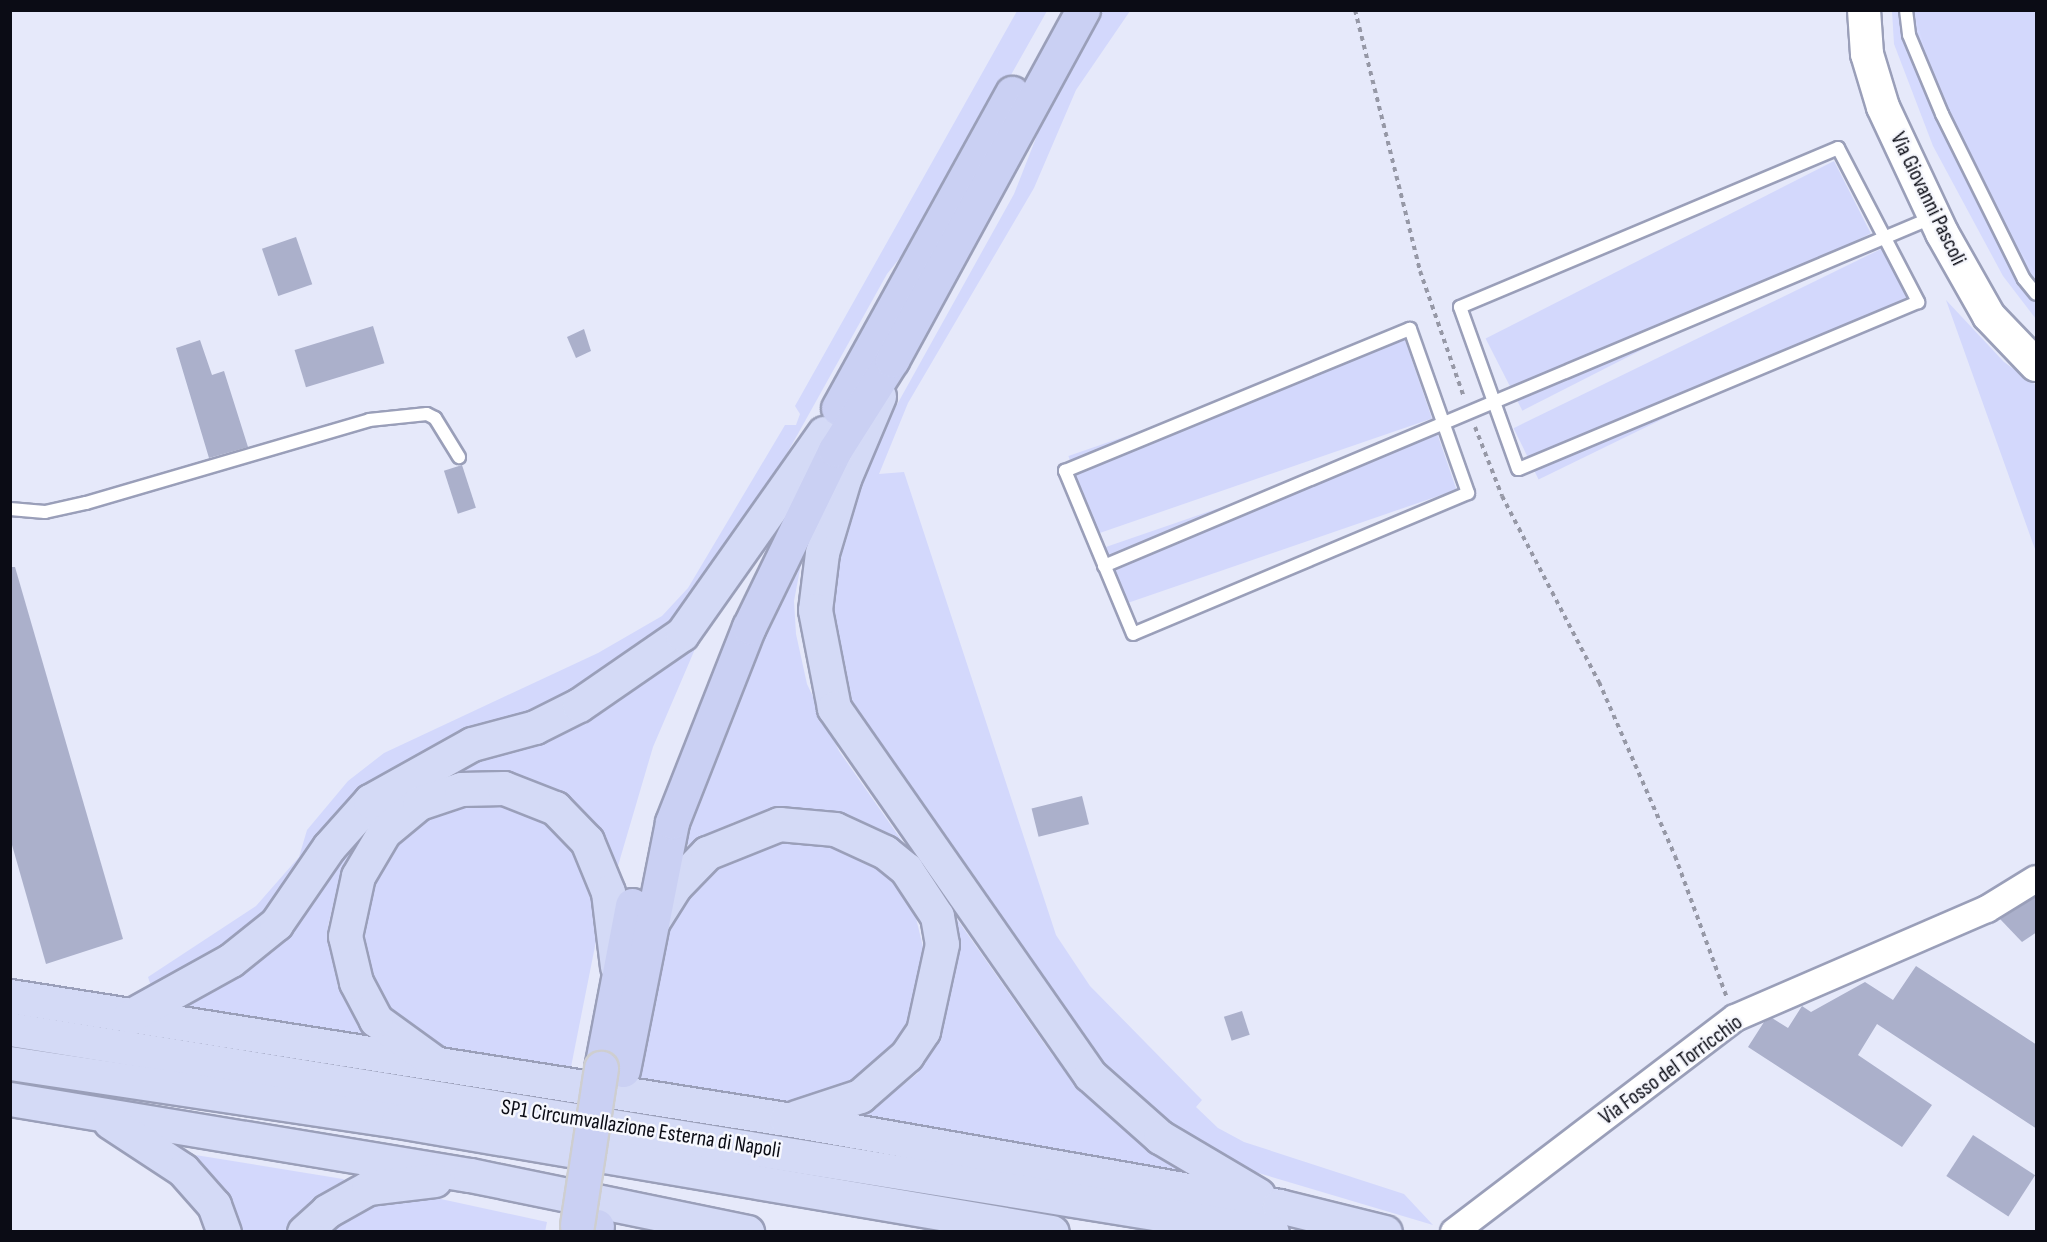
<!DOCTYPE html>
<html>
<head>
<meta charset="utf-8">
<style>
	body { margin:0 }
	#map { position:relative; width:2047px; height:1242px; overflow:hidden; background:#e6e9fa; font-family:"Sofia Sans Condensed",sans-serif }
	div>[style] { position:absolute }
	.built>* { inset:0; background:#d5dafe }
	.green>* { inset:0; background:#d3d8fc; transform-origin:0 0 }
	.building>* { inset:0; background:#abb0cb; transform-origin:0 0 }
	.path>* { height:4px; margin-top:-2px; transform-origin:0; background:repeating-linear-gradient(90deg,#9698a6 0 4.5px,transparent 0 9px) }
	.roads { filter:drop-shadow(2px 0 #9a9fb9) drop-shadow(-2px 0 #9a9fb9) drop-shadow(0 2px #9a9fb9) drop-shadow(0 -2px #9a9fb9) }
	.service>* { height:12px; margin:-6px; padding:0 6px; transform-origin:6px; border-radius:6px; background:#fff }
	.minor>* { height:26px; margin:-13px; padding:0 13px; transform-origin:13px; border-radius:13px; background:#fff }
	.tertiary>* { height:32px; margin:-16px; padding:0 16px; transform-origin:16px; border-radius:16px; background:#fff }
	.trunk>* { height:33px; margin:-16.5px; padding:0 16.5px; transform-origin:16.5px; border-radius:16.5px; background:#d4daf6 }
	.motorway>* { height:33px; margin:-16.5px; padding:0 16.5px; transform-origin:16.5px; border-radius:16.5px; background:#cad0f3 }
	.bridges { filter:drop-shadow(2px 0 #ceced0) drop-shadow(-2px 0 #ceced0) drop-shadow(0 2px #ceced0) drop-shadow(0 -2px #ceced0) }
	.motorway-bridge>* { height:33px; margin:-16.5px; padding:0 16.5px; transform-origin:16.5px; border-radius:16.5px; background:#cad0f3 }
	span { translate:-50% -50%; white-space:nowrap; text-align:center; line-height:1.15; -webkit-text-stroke:5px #f6f7fd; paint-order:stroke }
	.street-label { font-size:22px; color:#0b0c15 }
	.frame { position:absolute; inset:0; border:12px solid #0b0c15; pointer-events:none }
</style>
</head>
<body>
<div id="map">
	<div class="built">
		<div style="clip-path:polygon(1892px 11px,2036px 11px,2036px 319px,2003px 276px,1933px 146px,1894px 44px)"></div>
	</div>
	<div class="green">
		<div style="clip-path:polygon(1017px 11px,1047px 11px,927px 224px,887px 274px,722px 570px,681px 621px,620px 669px,435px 757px,249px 933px,152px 989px,148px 977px,256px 906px,299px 857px,307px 830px,348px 781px,384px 753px,598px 653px,662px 616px,688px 588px,785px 425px,796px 425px,800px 414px,795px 406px)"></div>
		<div style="clip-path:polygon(1100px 11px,1130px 11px,1076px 90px,1034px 188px,908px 403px,879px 474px,904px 472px,1056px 935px,1090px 986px,1202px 1100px,1196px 1107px,1218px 1128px,1244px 1142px,1404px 1194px,1433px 1225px,1245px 1169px,1133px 1107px,841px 702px,822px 609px,854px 482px,1014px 194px,1052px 97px)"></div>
		<div style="clip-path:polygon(1914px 11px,2036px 11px,2036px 273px,2002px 224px,1935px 84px)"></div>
		<div style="left:1834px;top:161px;width:81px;height:391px;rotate:63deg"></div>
		<div style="left:1883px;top:248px;width:57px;height:411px;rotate:64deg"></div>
		<div style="clip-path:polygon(1946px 300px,2004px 362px,2036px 385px,2036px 552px)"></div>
		<div style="left:1405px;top:340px;width:83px;height:356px;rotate:71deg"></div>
		<div style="left:1437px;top:433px;width:60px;height:351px;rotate:71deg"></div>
		<div style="clip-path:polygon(805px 543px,794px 601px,796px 634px,807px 684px,839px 751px,1053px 1056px,1128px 1132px,1190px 1173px,1185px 1180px,860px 1119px,918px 1073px,943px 1026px,952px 955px,921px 878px,774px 813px,734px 822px,678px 850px,741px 678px)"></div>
		<div style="clip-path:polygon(698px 642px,653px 747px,615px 876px,512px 786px,374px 823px,342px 867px,328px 926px,338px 987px,375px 1042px,177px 1013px,255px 958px,366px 822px,437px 778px,597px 709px,657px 674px)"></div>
		<div style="clip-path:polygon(455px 803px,513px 808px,548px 825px,575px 853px,593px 888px,599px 926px,571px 1067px,450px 1053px,381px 1009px,352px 939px,388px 837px)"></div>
		<div style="clip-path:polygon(777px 833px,852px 848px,896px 885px,916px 918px,925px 955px,923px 994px,885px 1068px,807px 1107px,630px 1079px,677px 887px)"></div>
		<div style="clip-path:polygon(183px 1153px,343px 1179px,351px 1185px,292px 1231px,234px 1231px)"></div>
		<div style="clip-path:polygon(427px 1196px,547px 1222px,545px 1232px,324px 1232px,370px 1203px)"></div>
	</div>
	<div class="building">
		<div style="left:296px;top:237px;width:50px;height:36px;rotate:71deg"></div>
		<div style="left:373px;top:326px;width:39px;height:82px;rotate:73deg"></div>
		<div style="clip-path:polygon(584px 329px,591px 351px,576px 358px,567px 337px)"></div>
		<div style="clip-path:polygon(200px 340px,212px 375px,224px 371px,248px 447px,209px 458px,176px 348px)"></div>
		<div style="left:462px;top:465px;width:45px;height:19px;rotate:72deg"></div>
		<div style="clip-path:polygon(10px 567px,15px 567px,123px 939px,46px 964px,10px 838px)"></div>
		<div style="left:1082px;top:796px;width:29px;height:52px;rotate:76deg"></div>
		<div style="clip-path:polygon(2037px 896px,2037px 932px,2022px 942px,2000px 919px)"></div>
		<div style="clip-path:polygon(1916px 966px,2037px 1045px,2037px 1129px,1877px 1024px,1858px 1055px,1932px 1105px,1902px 1147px,1748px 1047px,1764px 1022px,1772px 1018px,1788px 1028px,1802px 1006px,1811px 1012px,1865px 982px,1893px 1000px)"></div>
		<div style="left:1242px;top:1011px;width:25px;height:19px;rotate:72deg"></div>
		<div style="left:1973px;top:1135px;width:74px;height:49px;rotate:33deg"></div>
	</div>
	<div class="path">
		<div style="left:1355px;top:10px;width:269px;rotate:76deg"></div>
		<div style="left:1420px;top:271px;width:133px;rotate:70.8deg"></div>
		<div style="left:1475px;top:427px;width:74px;rotate:68.6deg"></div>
		<div style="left:1502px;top:496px;width:210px;rotate:62.5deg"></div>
		<div style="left:1599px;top:682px;width:190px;rotate:66.4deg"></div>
		<div style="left:1675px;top:856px;width:151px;rotate:69.9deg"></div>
	</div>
	<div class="roads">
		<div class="service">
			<div style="left:1906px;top:10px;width:25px;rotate:83deg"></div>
			<div style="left:1909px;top:35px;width:86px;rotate:67.3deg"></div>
			<div style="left:1942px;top:114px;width:184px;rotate:63.6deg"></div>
			<div style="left:2024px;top:279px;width:19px;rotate:51deg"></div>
			<div style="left:1838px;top:148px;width:174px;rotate:62.5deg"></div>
			<div style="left:1918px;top:302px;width:433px;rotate:157.3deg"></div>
			<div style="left:1518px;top:469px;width:172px;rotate:-109.7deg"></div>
			<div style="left:1460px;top:307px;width:410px;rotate:-22.8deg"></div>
			<div style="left:1410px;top:329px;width:174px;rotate:70.5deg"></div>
			<div style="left:1468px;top:493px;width:363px;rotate:157.2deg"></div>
			<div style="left:1133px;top:634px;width:177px;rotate:-112.6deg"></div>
			<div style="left:1065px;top:471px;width:373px;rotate:-22.4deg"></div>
			<div style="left:10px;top:509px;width:35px;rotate:5deg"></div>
			<div style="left:45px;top:512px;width:42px;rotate:-12.4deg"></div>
			<div style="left:86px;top:503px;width:295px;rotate:-16.3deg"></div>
			<div style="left:369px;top:420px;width:58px;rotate:-5.9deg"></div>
			<div style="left:427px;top:414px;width:9px;rotate:27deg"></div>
			<div style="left:435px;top:418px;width:46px;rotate:58.4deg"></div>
			<div style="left:1104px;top:566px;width:900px;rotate:-22.81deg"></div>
		</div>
		<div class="minor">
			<div style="left:1454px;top:1232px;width:353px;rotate:-37.3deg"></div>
			<div style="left:1735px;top:1018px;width:275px;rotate:-23.4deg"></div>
			<div style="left:1987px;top:909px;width:57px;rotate:-31.5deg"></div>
		</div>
		<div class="tertiary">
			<div style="left:1864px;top:10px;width:44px;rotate:86.1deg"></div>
			<div style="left:1867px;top:54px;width:55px;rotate:73.2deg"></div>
			<div style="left:1883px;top:107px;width:139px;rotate:64.9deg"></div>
			<div style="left:1942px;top:233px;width:95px;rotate:60.5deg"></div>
			<div style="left:1989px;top:316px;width:68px;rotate:46.2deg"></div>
		</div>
		<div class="trunk">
			<div style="left:879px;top:396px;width:90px;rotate:112.9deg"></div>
			<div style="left:844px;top:479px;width:77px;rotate:106.6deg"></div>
			<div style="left:822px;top:553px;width:57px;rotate:97deg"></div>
			<div style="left:815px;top:610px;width:100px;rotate:79deg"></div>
			<div style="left:834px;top:708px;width:447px;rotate:55.1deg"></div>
			<div style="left:1090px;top:1075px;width:94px;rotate:41.5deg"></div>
			<div style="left:1160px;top:1137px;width:114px;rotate:30.6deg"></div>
			<div style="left:653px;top:921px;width:41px;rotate:-57.8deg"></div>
			<div style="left:675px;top:886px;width:46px;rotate:-45.9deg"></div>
			<div style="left:707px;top:853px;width:78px;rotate:-21.9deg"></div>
			<div style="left:779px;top:824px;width:56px;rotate:5.1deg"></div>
			<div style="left:835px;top:829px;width:55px;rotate:24.7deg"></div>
			<div style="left:885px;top:852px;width:27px;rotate:39deg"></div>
			<div style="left:906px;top:869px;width:56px;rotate:56.6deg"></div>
			<div style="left:937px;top:916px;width:28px;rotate:80deg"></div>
			<div style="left:942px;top:944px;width:89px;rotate:102.3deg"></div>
			<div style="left:923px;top:1031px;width:29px;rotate:124deg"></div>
			<div style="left:907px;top:1055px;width:62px;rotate:138.9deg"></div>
			<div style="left:860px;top:1096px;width:67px;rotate:161.8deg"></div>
			<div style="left:10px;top:996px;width:786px;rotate:9.01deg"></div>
			<div style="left:786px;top:1119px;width:501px;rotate:10.01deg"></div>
			<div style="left:1279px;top:1206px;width:109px;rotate:13.8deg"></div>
			<div style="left:130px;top:1016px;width:115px;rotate:-29deg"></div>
			<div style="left:231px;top:960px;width:58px;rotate:-38.7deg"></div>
			<div style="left:276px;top:924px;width:93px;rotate:-55.5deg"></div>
			<div style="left:329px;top:847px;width:62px;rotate:-48.3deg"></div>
			<div style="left:370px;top:801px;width:117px;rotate:-29.2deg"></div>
			<div style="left:472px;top:744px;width:65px;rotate:-15.1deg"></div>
			<div style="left:535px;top:727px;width:49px;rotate:-26.6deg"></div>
			<div style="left:579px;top:705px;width:125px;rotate:-34.6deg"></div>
			<div style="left:682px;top:634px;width:246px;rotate:-54.8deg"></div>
			<div style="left:10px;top:1029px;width:1278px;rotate:9.14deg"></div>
			<div style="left:434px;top:1062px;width:72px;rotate:-144.1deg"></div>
			<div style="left:376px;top:1020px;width:43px;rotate:-117.8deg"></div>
			<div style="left:356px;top:982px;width:47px;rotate:-103.4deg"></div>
			<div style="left:345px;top:936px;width:61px;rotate:-77.8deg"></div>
			<div style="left:358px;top:876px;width:51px;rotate:-59.4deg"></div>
			<div style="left:384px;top:832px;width:45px;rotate:-39.6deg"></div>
			<div style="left:419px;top:803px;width:44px;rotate:-18.4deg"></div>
			<div style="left:461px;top:789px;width:43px;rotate:-1.3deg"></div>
			<div style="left:504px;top:788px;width:55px;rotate:21.4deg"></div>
			<div style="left:555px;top:808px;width:46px;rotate:45.9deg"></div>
			<div style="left:587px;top:841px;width:55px;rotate:67.6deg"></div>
			<div style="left:608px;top:892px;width:75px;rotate:83.1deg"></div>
			<div style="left:10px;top:1063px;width:392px;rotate:8.5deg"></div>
			<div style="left:398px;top:1121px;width:663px;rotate:9.63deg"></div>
			<div style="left:10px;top:1099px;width:466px;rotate:9.4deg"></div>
			<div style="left:470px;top:1175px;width:283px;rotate:11.6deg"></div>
			<div style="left:110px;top:1122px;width:87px;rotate:33.3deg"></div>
			<div style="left:183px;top:1170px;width:47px;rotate:48.5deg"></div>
			<div style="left:214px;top:1205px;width:29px;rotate:70deg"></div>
			<div style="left:304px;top:1232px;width:31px;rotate:-42deg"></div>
			<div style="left:327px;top:1211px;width:47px;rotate:-29.3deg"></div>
			<div style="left:368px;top:1188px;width:67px;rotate:-6.8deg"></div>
		</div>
		<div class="motorway">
			<div style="left:838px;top:408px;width:360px;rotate:-61.1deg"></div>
			<div style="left:601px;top:1068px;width:166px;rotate:-79.2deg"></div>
			<div style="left:623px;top:1070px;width:253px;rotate:-78.8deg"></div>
			<div style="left:672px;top:822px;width:210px;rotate:-68.5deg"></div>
			<div style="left:749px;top:627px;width:197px;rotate:-64.1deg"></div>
			<div style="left:835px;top:450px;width:107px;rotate:-57.7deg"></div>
			<div style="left:892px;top:360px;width:399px;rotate:-61.4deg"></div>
			<div style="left:596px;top:1232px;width:6px;rotate:-81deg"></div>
		</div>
	</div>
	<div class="bridges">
		<div class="motorway-bridge">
			<div style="left:577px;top:1225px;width:159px;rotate:-81.3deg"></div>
		</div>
	</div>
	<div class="street-label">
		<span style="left:1928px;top:199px;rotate:64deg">Via Giovanni Pascoli</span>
		<span style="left:1671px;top:1070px;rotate:-36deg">Via Fosso del Torricchio</span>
		<span style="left:641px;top:1129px;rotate:9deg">SP1 Circumvallazione Esterna di Napoli</span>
	</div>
	<div class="frame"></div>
</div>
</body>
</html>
